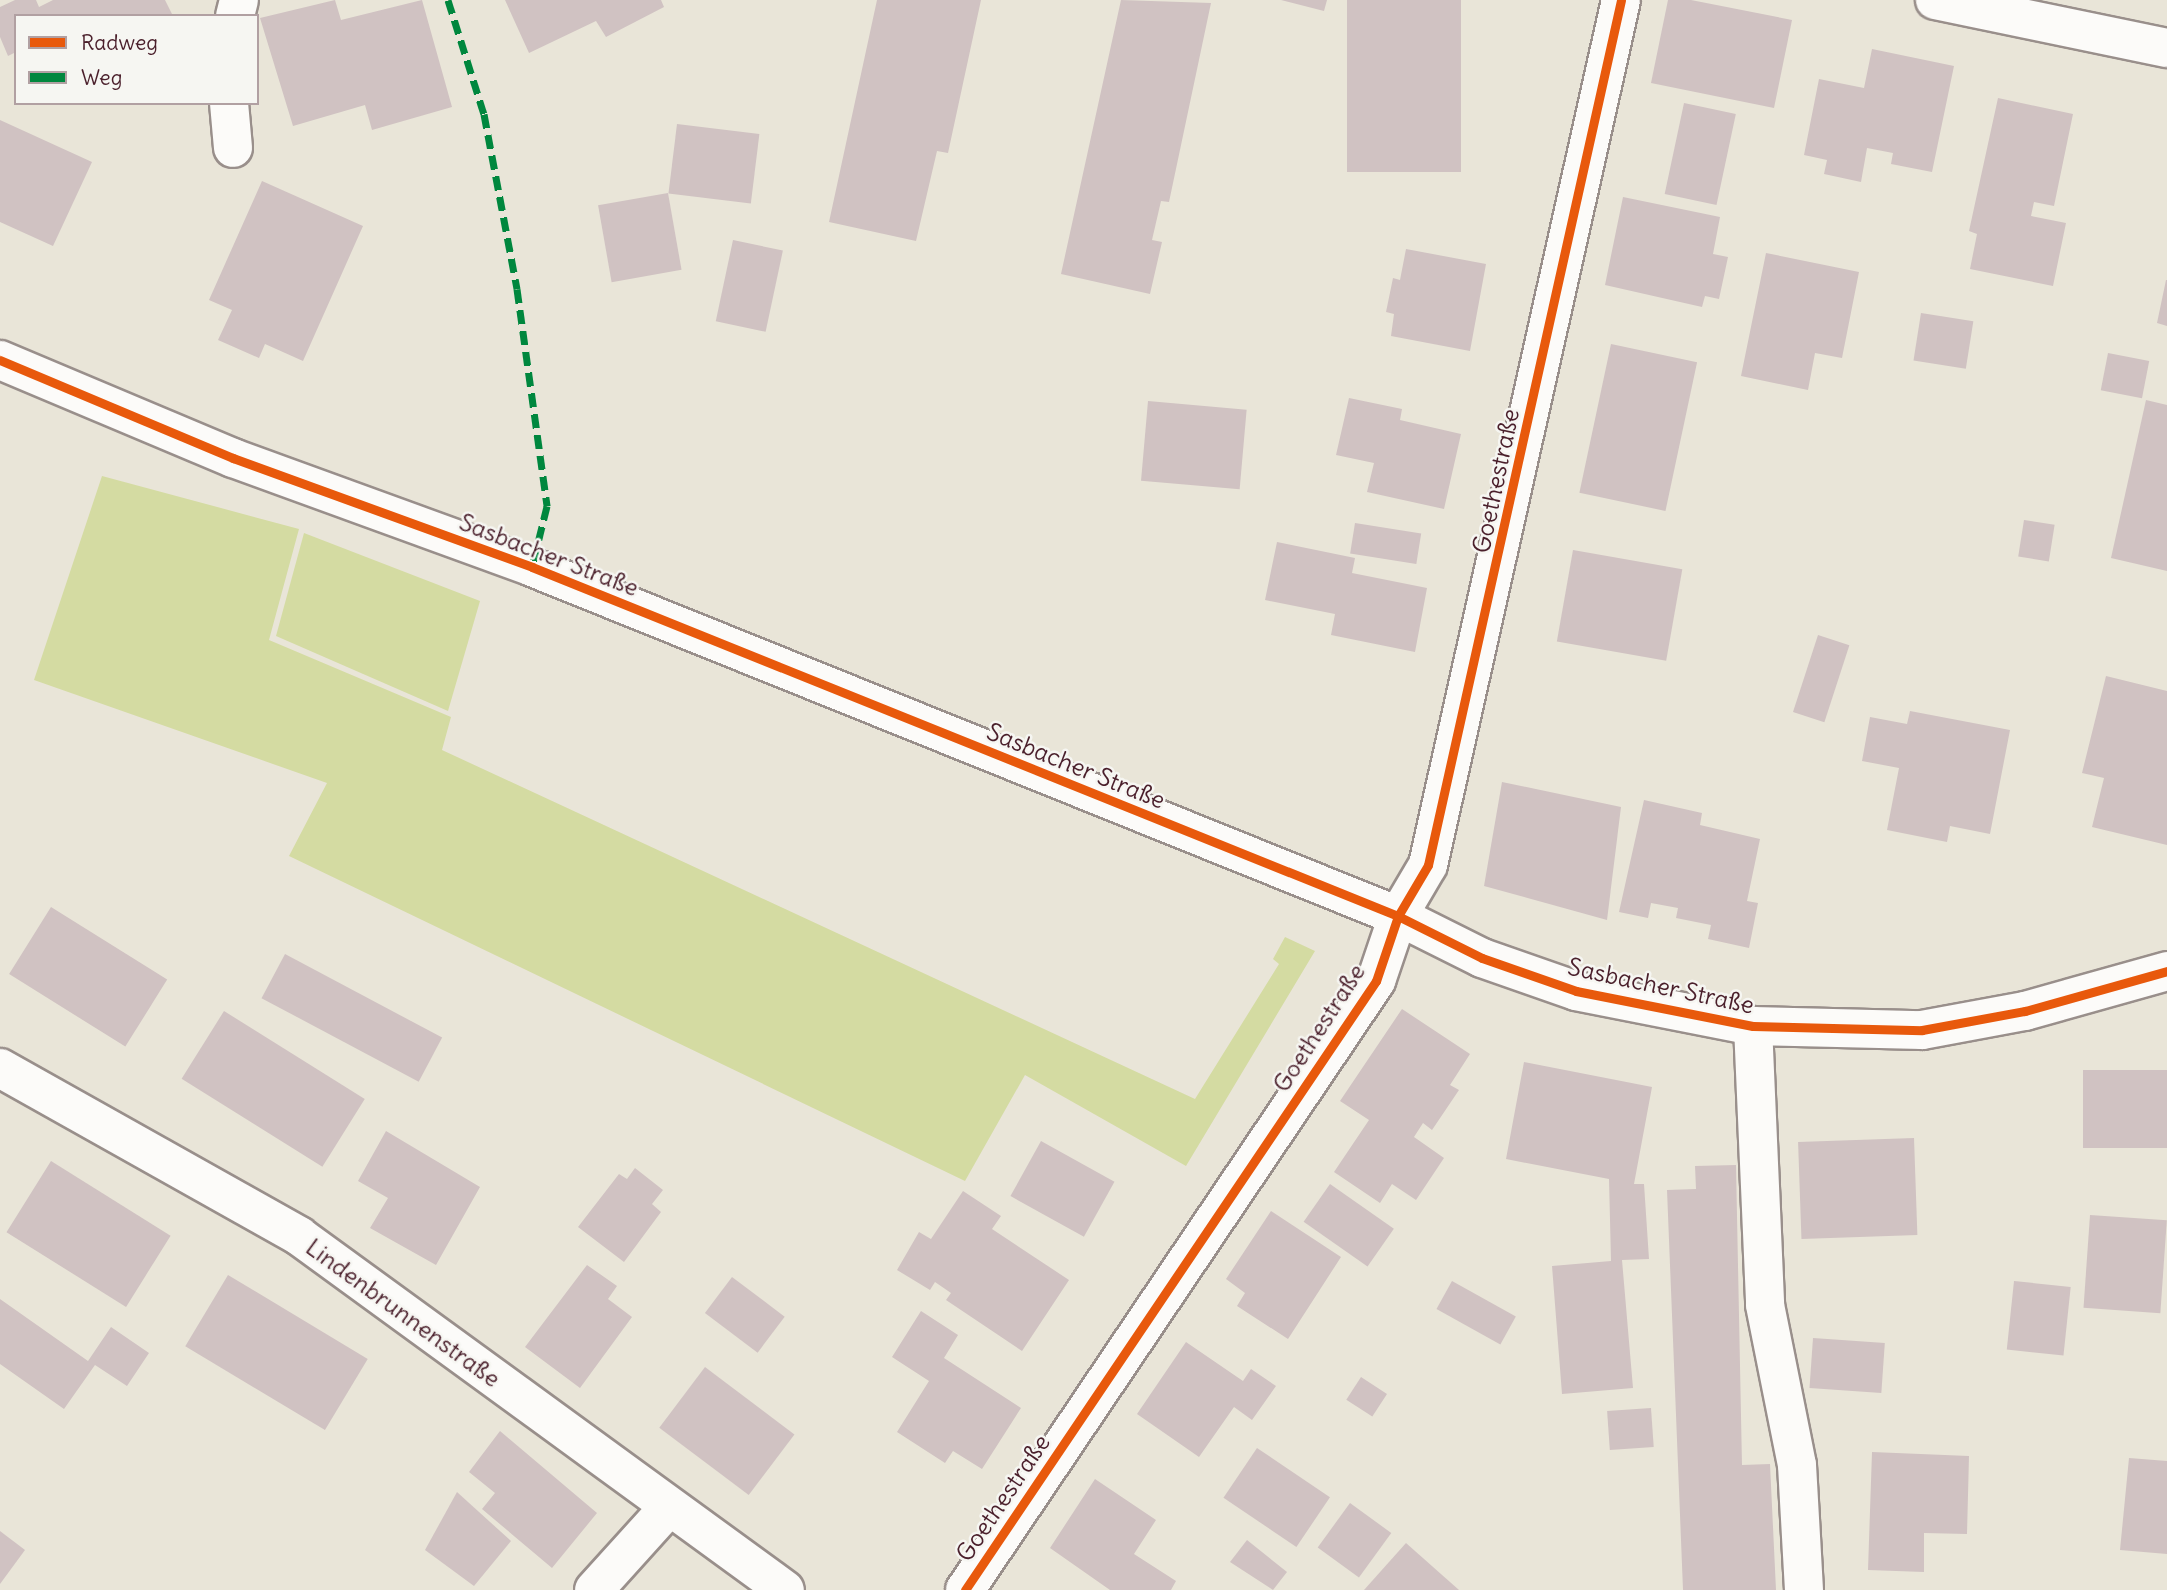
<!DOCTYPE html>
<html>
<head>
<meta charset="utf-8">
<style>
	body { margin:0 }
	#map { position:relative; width:2167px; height:1590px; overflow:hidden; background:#e9e5d8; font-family:Delius,sans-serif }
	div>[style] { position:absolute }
	.green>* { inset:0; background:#d4dba2 }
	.building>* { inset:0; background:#d0c2c2; transform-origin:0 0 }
	.roads { filter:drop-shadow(2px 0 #998f8b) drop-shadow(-2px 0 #998f8b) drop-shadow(0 2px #998f8b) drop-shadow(0 -2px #998f8b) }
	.minor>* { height:38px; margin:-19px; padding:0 19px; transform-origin:19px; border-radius:19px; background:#fcfbf9 }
	.quiet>* { height:7px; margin-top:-3.5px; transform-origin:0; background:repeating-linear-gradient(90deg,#00873e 0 14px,transparent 0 21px) }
	.cycleway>* { height:9px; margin:-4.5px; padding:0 4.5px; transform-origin:4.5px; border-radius:4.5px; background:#e8590c }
	span { translate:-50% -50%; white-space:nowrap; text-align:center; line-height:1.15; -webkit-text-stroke:5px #f6f6f2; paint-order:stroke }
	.street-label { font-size:24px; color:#4a1f2b }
	.legend { position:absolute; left:14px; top:14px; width:245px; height:91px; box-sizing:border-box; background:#f6f6f2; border:2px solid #b1a0a2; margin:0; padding:9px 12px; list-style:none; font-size:21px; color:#4a1f2b }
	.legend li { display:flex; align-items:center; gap:14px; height:35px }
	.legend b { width:35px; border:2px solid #b1a0a2 }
</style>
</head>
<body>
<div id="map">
	<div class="green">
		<div style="clip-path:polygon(102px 476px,299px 529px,269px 640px,451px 717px,442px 750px,1195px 1099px,1279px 964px,1273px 959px,1285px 937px,1315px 951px,1186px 1166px,1025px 1075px,965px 1181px,289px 856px,327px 783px,34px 680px)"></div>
		<div style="clip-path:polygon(304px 533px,480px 601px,448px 711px,276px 636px)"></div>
	</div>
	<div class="building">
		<div style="clip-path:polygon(15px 0,36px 0,39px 7px,53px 0,165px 0,173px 16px,16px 16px,16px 52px,8px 56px,0 37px,0 7px)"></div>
		<div style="clip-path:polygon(335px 0,341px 20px,422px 0,452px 107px,372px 130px,365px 105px,293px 126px,260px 18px)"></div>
		<div style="clip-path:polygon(505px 0,661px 0,664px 7px,606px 37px,596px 21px,529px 53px)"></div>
		<div style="clip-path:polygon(877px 0,981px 0,948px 153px,937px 151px,916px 241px,829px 222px)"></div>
		<div style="clip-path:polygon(1121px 0,1211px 3px,1169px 202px,1161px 201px,1152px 240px,1162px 242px,1150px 294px,1061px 274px)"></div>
		<div style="clip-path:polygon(1281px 0,1327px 0,1324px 11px)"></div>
		<div style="left:1347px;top:0;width:114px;height:172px"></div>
		<div style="clip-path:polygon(1668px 0,1691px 0,1792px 20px,1774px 108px,1651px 83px)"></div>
		<div style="clip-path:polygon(1872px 49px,1954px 66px,1932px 172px,1891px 164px,1893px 153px,1867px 148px,1861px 182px,1824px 174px,1827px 160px,1804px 155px,1819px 79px,1864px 88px)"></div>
		<div style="clip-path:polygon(1998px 98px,2073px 114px,2054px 206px,2034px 202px,2031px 216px,2066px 223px,2053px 286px,1970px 269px,1977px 234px,1969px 231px)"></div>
		<div style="left:1684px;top:103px;width:53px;height:93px;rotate:12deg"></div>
		<div style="clip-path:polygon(0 120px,92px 162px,53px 246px,0 222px)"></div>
		<div style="left:677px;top:124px;width:83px;height:70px;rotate:7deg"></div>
		<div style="clip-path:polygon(262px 181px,363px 226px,303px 361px,265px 344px,259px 358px,218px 340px,232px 310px,209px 300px)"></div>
		<div style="left:668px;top:193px;width:78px;height:71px;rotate:80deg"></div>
		<div style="clip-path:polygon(1623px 197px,1720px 217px,1713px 254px,1728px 257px,1719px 299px,1705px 296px,1702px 307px,1605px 285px)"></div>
		<div style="left:733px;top:240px;width:51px;height:83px;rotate:12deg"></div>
		<div style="clip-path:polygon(1406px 249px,1486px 264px,1470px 351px,1391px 336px,1394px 314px,1386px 312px,1393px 278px,1400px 280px)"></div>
		<div style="clip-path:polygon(1766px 253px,1859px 272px,1842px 358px,1815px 353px,1808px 390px,1741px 376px)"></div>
		<div style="clip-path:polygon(2166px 280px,2167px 280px,2167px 326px,2157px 323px)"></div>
		<div style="left:1921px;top:313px;width:53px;height:48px;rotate:9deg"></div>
		<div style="left:1611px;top:344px;width:88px;height:152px;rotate:12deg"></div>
		<div style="left:2108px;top:353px;width:42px;height:38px;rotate:11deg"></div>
		<div style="clip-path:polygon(1349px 398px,1402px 409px,1400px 420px,1461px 434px,1444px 509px,1367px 492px,1374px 463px,1336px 455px)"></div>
		<div style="clip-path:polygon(2146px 400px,2167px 405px,2167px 571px,2111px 558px)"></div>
		<div style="left:1148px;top:401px;width:99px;height:80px;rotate:5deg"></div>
		<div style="left:2024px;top:520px;width:31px;height:37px;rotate:9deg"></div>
		<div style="left:1355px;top:523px;width:67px;height:31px;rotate:9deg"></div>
		<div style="clip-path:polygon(1277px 542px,1355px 558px,1352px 573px,1427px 588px,1415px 652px,1331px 635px,1335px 614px,1265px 600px)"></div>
		<div style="left:1573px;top:550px;width:111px;height:93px;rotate:10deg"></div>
		<div style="left:1818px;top:635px;width:33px;height:81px;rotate:18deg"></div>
		<div style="clip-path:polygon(2106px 676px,2167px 691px,2167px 845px,2092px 827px,2104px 778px,2082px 773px)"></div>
		<div style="clip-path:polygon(1910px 711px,2010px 730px,1990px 834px,1950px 826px,1947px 842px,1887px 830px,1899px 768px,1862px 761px,1870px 717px,1907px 724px)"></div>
		<div style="clip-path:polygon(1502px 782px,1621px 807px,1607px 920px,1484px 886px)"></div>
		<div style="clip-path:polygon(1644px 800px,1702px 813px,1700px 825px,1760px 839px,1747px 901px,1758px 903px,1749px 948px,1708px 939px,1711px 925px,1676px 918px,1678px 908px,1651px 903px,1648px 918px,1619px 912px)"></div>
		<div style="left:51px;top:907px;width:137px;height:79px;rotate:32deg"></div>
		<div style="left:285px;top:954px;width:178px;height:50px;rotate:28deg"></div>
		<div style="clip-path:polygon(1402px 1009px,1470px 1054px,1450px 1085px,1459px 1090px,1432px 1130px,1423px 1123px,1414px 1137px,1444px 1158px,1416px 1200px,1392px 1184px,1380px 1203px,1334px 1172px,1369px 1120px,1340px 1101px)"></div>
		<div style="left:224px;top:1011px;width:166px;height:80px;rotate:32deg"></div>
		<div style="clip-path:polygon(1524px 1062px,1652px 1087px,1634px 1184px,1644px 1184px,1649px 1259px,1622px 1260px,1633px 1388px,1562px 1394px,1552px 1266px,1611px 1261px,1609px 1179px,1506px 1159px)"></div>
		<div style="left:2167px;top:1070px;width:78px;height:84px;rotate:90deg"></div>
		<div style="clip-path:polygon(386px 1131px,480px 1187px,436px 1265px,370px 1228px,388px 1198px,358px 1181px)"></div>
		<div style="left:1914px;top:1138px;width:97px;height:116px;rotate:88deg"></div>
		<div style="left:1041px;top:1141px;width:84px;height:63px;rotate:29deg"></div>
		<div style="left:51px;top:1161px;width:141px;height:84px;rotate:32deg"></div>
		<div style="clip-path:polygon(1736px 1165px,1742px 1465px,1770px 1464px,1776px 1590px,1683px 1590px,1667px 1190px,1696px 1189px,1695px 1166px)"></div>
		<div style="clip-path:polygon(635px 1168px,663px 1190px,652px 1204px,661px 1212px,624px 1262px,578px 1227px,619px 1174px,627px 1179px)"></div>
		<div style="left:1330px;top:1184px;width:78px;height:46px;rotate:35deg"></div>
		<div style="clip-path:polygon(963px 1191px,1001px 1216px,992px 1229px,1069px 1280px,1022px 1351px,946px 1300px,951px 1293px,935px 1282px,930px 1290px,897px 1270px,919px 1232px,931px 1239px)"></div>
		<div style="clip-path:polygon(1271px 1211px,1341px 1257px,1288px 1339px,1237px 1306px,1245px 1293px,1226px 1279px)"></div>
		<div style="left:2090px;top:1215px;width:77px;height:93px;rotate:4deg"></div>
		<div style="clip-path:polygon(587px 1265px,617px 1286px,608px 1299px,632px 1317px,580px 1388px,525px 1347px)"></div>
		<div style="left:228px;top:1275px;width:163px;height:83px;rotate:31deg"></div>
		<div style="left:732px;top:1277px;width:66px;height:45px;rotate:37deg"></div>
		<div style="left:1452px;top:1281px;width:73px;height:32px;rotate:29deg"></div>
		<div style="left:2014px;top:1281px;width:57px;height:69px;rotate:6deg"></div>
		<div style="clip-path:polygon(0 1299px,88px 1361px,111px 1327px,149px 1353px,127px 1386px,95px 1365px,64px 1409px,0 1364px)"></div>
		<div style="clip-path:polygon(921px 1311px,958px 1335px,944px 1358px,1021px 1408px,982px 1469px,953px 1451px,945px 1463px,897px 1432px,929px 1381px,892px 1357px)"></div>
		<div style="left:1813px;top:1338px;width:72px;height:50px;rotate:4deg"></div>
		<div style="clip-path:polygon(1186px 1342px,1243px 1381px,1251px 1369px,1276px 1386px,1252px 1420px,1234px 1407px,1199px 1457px,1137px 1414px)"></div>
		<div style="left:705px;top:1367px;width:112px;height:76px;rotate:37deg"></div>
		<div style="left:1361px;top:1377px;width:31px;height:27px;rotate:33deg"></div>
		<div style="left:1651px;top:1408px;width:39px;height:44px;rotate:86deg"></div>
		<div style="clip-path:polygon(500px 1431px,597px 1513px,552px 1568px,482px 1509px,495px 1493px,469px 1472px)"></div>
		<div style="left:1257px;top:1448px;width:88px;height:60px;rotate:34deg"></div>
		<div style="clip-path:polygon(1872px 1452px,1969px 1456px,1967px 1534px,1924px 1533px,1924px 1572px,1868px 1570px)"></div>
		<div style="clip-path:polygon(2129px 1458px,2167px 1461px,2167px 1554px,2120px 1550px)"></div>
		<div style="clip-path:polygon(1095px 1479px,1156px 1520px,1134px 1554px,1176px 1581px,1171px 1590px,1110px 1590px,1050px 1548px)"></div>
		<div style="clip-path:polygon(457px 1492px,511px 1541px,474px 1586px,425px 1550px)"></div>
		<div style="left:1350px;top:1503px;width:51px;height:55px;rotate:36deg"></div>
		<div style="clip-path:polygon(0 1531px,25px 1550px,0 1584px)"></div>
		<div style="clip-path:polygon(1247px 1540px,1287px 1572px,1273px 1590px,1230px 1562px)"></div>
		<div style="clip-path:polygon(1406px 1543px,1459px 1590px,1364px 1590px)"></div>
	</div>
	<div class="roads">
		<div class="minor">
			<div style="left:1935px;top:0;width:237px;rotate:11.7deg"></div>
			<div style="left:235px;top:16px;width:16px;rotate:-76deg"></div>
			<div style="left:229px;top:103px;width:45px;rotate:84.9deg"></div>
			<div style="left:0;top:360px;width:253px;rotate:22.8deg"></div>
			<div style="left:233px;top:458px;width:318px;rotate:20deg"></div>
			<div style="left:532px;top:567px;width:934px;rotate:21.95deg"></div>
			<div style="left:1398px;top:916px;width:94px;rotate:26.6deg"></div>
			<div style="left:1482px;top:958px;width:100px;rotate:19.3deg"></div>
			<div style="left:1576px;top:991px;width:180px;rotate:11.2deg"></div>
			<div style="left:1753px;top:1026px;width:169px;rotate:1.4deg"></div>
			<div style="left:1922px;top:1030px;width:105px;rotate:-10.5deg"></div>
			<div style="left:2025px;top:1011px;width:148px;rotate:-15.7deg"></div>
			<div style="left:1753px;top:1026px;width:279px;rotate:87.5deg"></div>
			<div style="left:1765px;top:1305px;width:163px;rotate:78.7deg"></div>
			<div style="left:1797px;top:1465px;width:125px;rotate:86.8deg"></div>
			<div style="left:0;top:1068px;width:343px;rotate:29.3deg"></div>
			<div style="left:299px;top:1236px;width:601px;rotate:36.07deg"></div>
			<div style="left:594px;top:1590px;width:110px;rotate:-47.9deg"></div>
			<div style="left:965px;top:1590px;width:735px;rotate:-55.99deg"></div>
			<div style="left:1376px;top:981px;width:69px;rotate:-71.3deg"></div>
			<div style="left:1398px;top:916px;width:59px;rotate:-59.5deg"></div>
			<div style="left:1428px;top:865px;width:886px;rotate:-77.42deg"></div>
		</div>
	</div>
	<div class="quiet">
		<div style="left:448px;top:0;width:120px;rotate:72.5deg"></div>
		<div style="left:484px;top:114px;width:178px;rotate:79.3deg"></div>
		<div style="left:517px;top:289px;width:219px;rotate:82.1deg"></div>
		<div style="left:547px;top:506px;width:63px;rotate:103.8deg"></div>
	</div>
	<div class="cycleway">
		<div style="left:0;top:360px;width:253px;rotate:22.8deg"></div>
		<div style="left:233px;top:458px;width:318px;rotate:20deg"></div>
		<div style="left:532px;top:567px;width:934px;rotate:21.95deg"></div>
		<div style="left:1398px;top:916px;width:94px;rotate:26.6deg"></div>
		<div style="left:1482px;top:958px;width:100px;rotate:19.3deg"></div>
		<div style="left:1576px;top:991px;width:180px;rotate:11.2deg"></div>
		<div style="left:1753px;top:1026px;width:169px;rotate:1.4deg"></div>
		<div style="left:1922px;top:1030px;width:105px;rotate:-10.5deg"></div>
		<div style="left:2025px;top:1011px;width:148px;rotate:-15.7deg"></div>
		<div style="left:965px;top:1590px;width:735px;rotate:-55.99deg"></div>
		<div style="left:1376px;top:981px;width:69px;rotate:-71.3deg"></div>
		<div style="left:1398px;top:916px;width:59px;rotate:-59.5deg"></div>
		<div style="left:1428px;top:865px;width:886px;rotate:-77.42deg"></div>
	</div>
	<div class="street-label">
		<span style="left:1496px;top:481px;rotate:-78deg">Goethestraße</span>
		<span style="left:549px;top:555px;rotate:21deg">Sasbacher Straße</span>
		<span style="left:1076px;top:766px;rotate:22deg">Sasbacher Straße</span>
		<span style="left:1661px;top:986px;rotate:12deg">Sasbacher Straße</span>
		<span style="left:1319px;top:1028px;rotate:-57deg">Goethestraße</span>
		<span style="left:403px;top:1313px;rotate:36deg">Lindenbrunnenstraße</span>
		<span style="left:1003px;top:1498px;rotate:-56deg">Goethestraße</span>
	</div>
	<ul class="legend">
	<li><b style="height:9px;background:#e8590c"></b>Radweg</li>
	<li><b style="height:9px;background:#00873e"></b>Weg</li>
	</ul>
</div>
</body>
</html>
